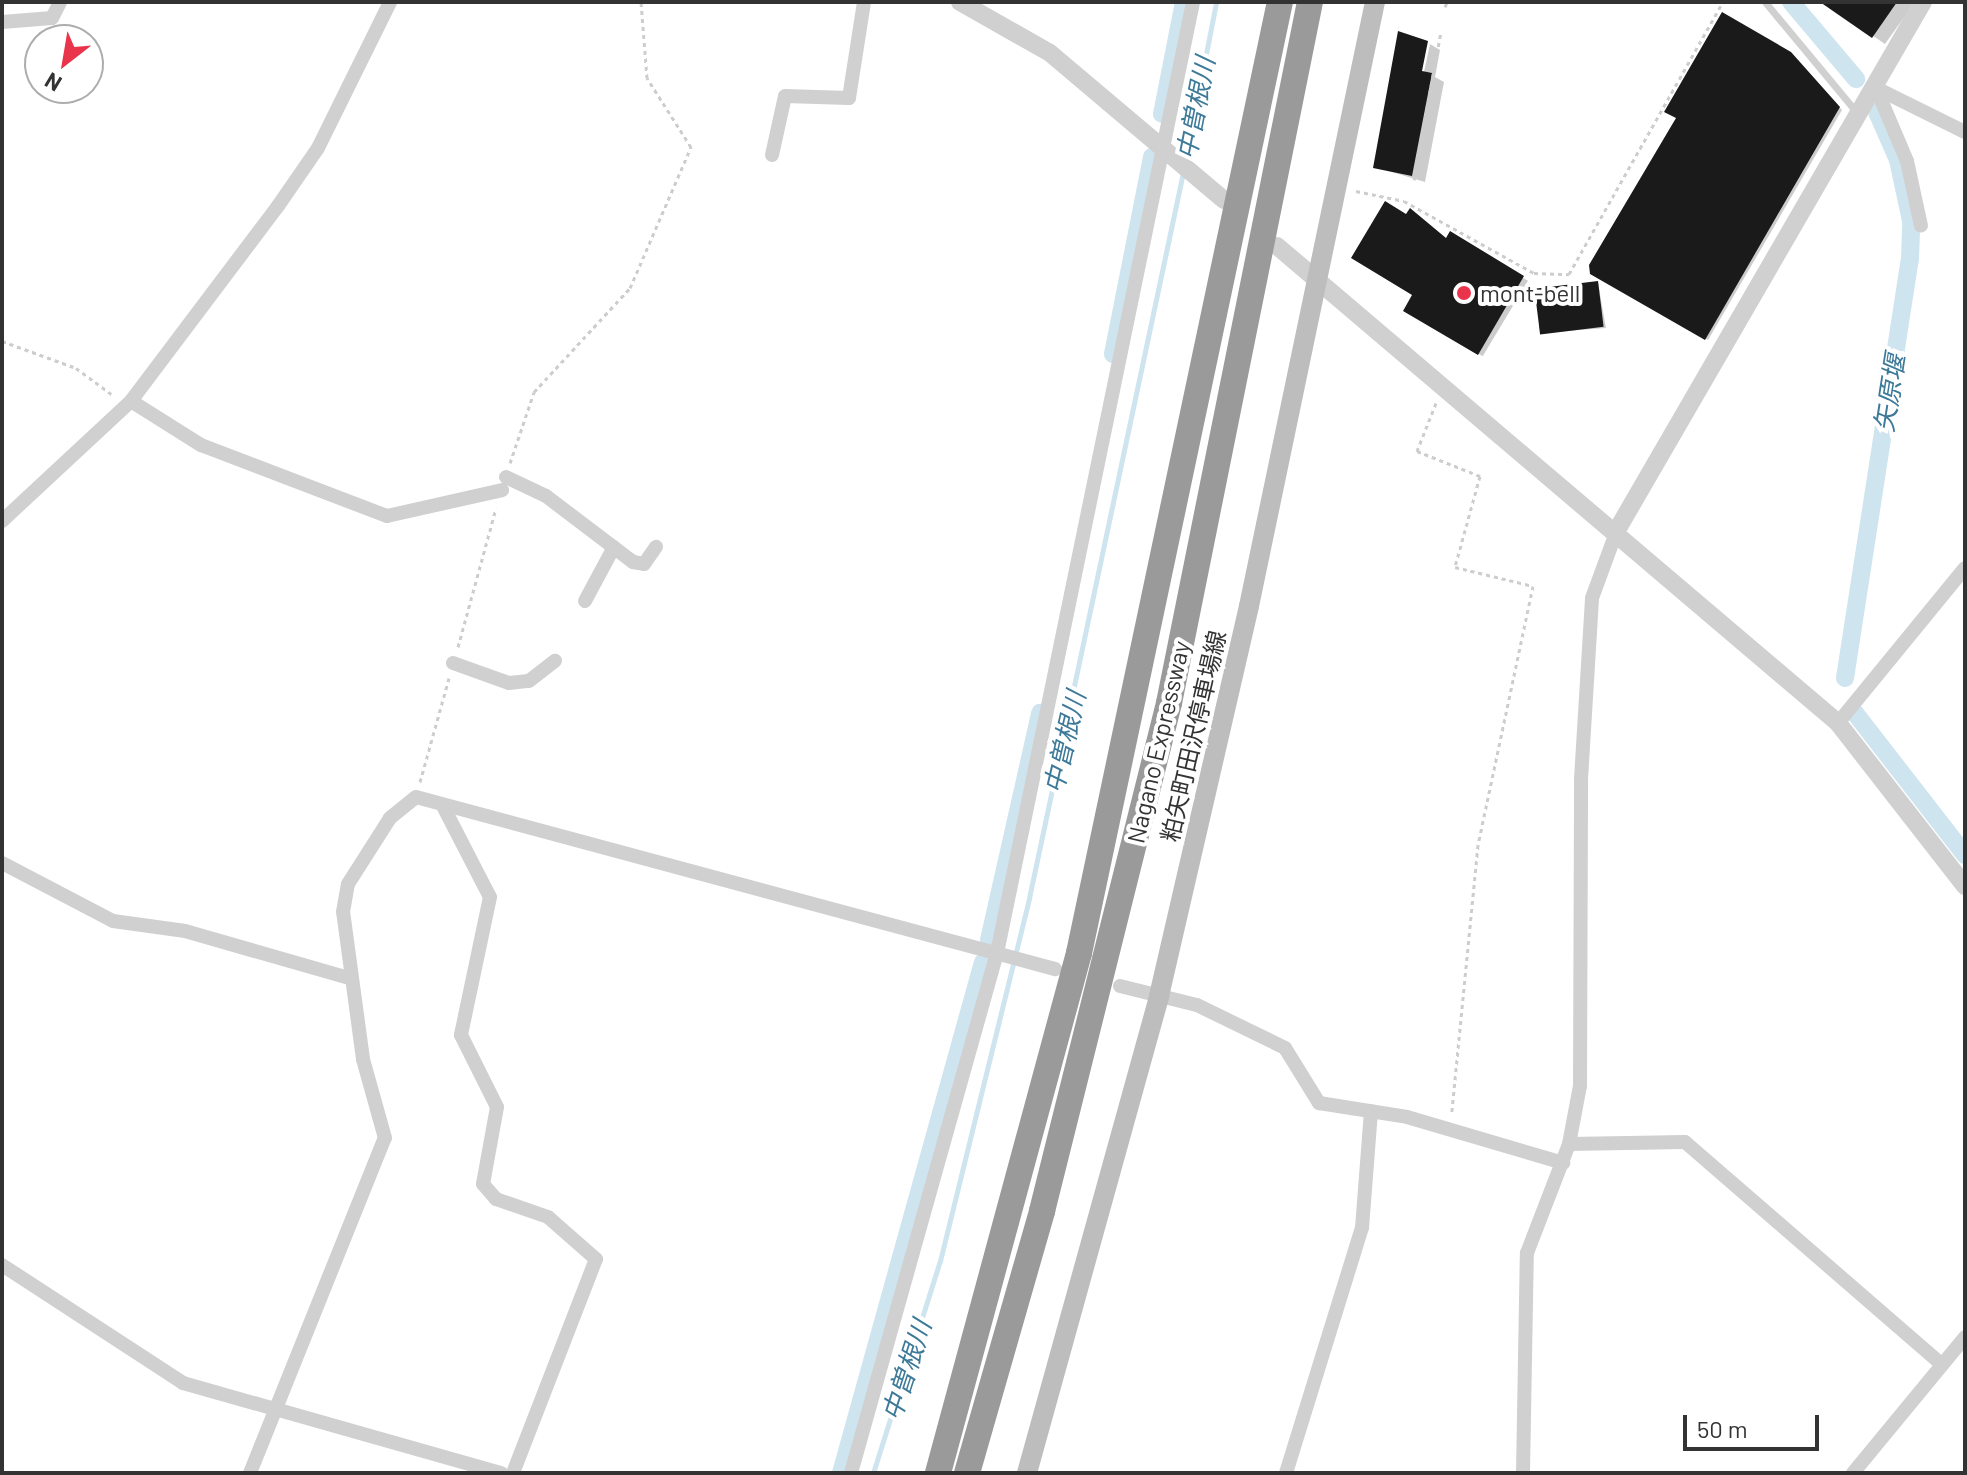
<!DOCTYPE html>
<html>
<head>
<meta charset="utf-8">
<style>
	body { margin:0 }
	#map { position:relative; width:1967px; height:1475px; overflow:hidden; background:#fff; font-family:Barlow,"Noto Sans JP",sans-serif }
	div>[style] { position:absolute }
	.shadow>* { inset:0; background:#0003; transform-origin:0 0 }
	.stream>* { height:5px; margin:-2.5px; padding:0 2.5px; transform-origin:2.5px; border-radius:2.5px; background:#cee4ef }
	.canal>* { height:18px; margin:-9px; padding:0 9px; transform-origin:9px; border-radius:9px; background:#cee4ef }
	.building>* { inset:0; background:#1a1a1a; transform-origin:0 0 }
	.path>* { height:3px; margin-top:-1.5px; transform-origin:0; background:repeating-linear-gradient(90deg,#cdcdcd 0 4px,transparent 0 8px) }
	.service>* { height:7px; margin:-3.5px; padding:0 3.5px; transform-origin:3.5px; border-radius:3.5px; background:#d0d0d0 }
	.minor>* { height:14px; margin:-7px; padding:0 7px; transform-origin:7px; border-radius:7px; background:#d0d0d0 }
	.tertiary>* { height:18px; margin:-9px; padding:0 9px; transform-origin:9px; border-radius:9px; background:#d0d0d0 }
	.secondary>* { height:20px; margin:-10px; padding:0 10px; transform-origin:10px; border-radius:10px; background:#bdbdbd }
	.motorway>* { height:26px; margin:-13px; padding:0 13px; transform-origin:13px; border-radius:13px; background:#9a9a9a }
	.dots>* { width:22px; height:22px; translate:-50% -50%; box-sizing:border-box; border:4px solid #fff; border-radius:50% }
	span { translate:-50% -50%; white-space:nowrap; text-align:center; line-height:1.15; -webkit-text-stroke:8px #fff; paint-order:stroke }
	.poi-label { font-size:24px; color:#333 }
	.left { translate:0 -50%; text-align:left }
	.street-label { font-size:24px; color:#333 }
	.water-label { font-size:26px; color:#3d7a99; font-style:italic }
	.frame { position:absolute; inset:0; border:4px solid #333; pointer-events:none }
	.north { position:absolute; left:24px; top:24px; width:80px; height:80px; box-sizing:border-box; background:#fff; border:2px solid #adadad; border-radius:50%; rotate:211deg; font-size:22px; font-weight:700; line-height:32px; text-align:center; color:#333 }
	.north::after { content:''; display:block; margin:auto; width:28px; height:36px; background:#ea344b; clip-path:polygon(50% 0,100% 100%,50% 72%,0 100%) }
	.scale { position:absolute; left:1683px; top:1415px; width:136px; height:36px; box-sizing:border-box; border:4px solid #333; border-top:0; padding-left:10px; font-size:24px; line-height:28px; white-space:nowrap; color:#333; -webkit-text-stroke:6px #fff; paint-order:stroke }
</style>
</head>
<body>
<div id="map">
	<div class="shadow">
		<div style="clip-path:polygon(1823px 2px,1915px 2px,1885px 44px)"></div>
		<div style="clip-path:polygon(1430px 44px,1440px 50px,1435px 77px,1444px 82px,1425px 182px,1375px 167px,1422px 81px)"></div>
		<div style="clip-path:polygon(1794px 57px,1842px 110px,1708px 340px,1593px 273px,1679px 118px)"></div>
		<div style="left:1450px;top:234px;width:91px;height:88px;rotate:31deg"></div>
		<div style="clip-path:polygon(1598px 283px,1606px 328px,1541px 333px)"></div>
	</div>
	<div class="stream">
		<div style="left:1185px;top:162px;width:163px;rotate:-79deg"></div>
		<div style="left:873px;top:1473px;width:222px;rotate:-72.5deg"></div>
		<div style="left:940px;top:1261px;width:374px;rotate:-76.2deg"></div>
		<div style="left:1029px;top:898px;width:742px;rotate:-78.02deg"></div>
	</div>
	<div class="canal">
		<div style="left:1791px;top:2px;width:101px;rotate:49.8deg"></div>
		<div style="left:1162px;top:114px;width:114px;rotate:-78.9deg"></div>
		<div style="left:1113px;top:354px;width:201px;rotate:-78.8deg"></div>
		<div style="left:1845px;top:678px;width:424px;rotate:-81.2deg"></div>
		<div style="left:1910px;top:259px;width:38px;rotate:-88deg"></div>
		<div style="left:1911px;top:221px;width:62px;rotate:-102deg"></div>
		<div style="left:1898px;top:160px;width:52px;rotate:-113.6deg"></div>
		<div style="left:1855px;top:713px;width:180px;rotate:52.2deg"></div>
		<div style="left:989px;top:940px;width:233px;rotate:-77.3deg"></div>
		<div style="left:841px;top:1473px;width:530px;rotate:-74.47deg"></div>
	</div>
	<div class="building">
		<div style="clip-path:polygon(1820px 2px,1897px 2px,1872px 38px)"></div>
		<div style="clip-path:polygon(1722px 12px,1791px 52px,1840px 107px,1705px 340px,1590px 274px,1589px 265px,1676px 118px,1664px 112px)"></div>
		<div style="clip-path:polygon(1398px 31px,1428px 41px,1422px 71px,1432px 73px,1412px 176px,1373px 168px)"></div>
		<div style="clip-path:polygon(1385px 201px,1406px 214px,1410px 208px,1446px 238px,1450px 231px,1524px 276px,1478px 355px,1403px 311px,1412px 295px,1351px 258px)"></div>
		<div style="left:1598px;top:281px;width:46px;height:64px;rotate:83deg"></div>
	</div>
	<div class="path">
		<div style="left:1445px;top:7px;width:5px;rotate:-68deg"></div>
		<div style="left:1414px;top:180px;width:150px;rotate:-79.7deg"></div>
		<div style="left:1356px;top:191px;width:49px;rotate:11.8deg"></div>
		<div style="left:1404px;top:201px;width:149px;rotate:29deg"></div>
		<div style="left:1534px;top:273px;width:35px;rotate:2deg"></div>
		<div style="left:1569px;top:274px;width:313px;rotate:-60.5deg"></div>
		<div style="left:2px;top:341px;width:79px;rotate:20deg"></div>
		<div style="left:76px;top:368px;width:47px;rotate:36.4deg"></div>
		<div style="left:1436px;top:403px;width:52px;rotate:111.6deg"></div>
		<div style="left:1417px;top:451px;width:68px;rotate:21.6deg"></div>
		<div style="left:1480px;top:476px;width:94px;rotate:105.4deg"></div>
		<div style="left:1455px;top:567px;width:80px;rotate:13.7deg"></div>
		<div style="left:1533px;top:586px;width:265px;rotate:102deg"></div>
		<div style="left:1478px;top:845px;width:268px;rotate:95.6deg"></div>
		<div style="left:510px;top:463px;width:75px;rotate:-71.3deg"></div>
		<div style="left:534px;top:392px;width:142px;rotate:-47.3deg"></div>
		<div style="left:630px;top:288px;width:154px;rotate:-66.6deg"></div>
		<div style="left:691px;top:147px;width:82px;rotate:-122.5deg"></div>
		<div style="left:647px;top:78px;width:76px;rotate:-94.5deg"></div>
		<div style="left:458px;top:647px;width:144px;rotate:-74.7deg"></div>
		<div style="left:420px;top:782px;width:108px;rotate:-74.4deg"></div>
	</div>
	<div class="service">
		<div style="left:1765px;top:2px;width:146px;rotate:50.3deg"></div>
	</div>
	<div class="minor">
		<div style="left:2px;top:22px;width:50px;rotate:-4.6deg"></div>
		<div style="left:52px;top:18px;width:18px;rotate:-63deg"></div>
		<div style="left:1876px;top:88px;width:79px;rotate:67deg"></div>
		<div style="left:1907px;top:161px;width:66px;rotate:77.8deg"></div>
		<div style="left:1876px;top:88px;width:99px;rotate:26.3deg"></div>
		<div style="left:772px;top:155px;width:60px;rotate:-77.6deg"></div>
		<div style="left:785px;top:96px;width:64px;rotate:1.8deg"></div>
		<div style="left:849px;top:98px;width:97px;rotate:-81.1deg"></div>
		<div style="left:131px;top:401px;width:83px;rotate:32.2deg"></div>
		<div style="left:201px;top:445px;width:199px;rotate:20.9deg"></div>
		<div style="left:387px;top:516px;width:118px;rotate:-12.7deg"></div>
		<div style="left:506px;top:477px;width:44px;rotate:25.4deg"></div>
		<div style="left:546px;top:496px;width:109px;rotate:37.2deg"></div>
		<div style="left:633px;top:562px;width:11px;rotate:10deg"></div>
		<div style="left:644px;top:564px;width:21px;rotate:-55deg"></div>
		<div style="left:2px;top:521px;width:176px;rotate:-42.9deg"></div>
		<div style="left:131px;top:401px;width:244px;rotate:-53deg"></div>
		<div style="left:278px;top:206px;width:70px;rotate:-55.4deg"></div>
		<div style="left:318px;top:148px;width:163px;rotate:-63.7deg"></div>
		<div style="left:585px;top:601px;width:61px;rotate:-61.8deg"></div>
		<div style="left:453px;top:663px;width:59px;rotate:19.7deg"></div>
		<div style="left:509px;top:683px;width:20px;rotate:-6deg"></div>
		<div style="left:529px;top:681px;width:33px;rotate:-38deg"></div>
		<div style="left:1838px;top:723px;width:200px;rotate:-50.7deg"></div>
		<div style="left:444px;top:808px;width:100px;rotate:62.7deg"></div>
		<div style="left:490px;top:897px;width:141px;rotate:101.9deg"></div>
		<div style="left:461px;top:1035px;width:80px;rotate:63.4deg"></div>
		<div style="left:497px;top:1107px;width:78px;rotate:100.3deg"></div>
		<div style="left:483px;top:1184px;width:20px;rotate:49deg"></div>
		<div style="left:496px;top:1199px;width:55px;rotate:19.1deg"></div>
		<div style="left:548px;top:1217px;width:64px;rotate:41.2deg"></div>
		<div style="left:596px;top:1259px;width:230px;rotate:111.2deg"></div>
		<div style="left:2px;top:863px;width:125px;rotate:27.6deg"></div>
		<div style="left:113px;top:921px;width:73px;rotate:7.9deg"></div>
		<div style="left:185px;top:931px;width:171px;rotate:16deg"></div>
		<div style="left:1120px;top:986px;width:79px;rotate:13.9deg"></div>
		<div style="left:1197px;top:1005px;width:98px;rotate:26deg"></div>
		<div style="left:1285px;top:1048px;width:65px;rotate:58.3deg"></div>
		<div style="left:1319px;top:1103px;width:89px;rotate:9deg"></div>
		<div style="left:1407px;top:1117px;width:163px;rotate:16.4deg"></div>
		<div style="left:1569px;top:1144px;width:116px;rotate:-1deg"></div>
		<div style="left:1685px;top:1142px;width:339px;rotate:40.9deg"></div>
		<div style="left:2px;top:1265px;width:216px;rotate:33.1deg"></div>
		<div style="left:183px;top:1383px;width:331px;rotate:15.8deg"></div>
		<div style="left:250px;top:1473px;width:361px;rotate:-68.1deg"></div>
		<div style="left:385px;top:1138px;width:82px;rotate:-105.6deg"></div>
		<div style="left:363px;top:1059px;width:148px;rotate:-97.7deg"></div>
		<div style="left:343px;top:912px;width:28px;rotate:-80deg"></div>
		<div style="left:348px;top:884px;width:78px;rotate:-57.5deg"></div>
		<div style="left:390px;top:818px;width:33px;rotate:-39deg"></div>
		<div style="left:416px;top:797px;width:662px;rotate:15.07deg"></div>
		<div style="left:851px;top:1473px;width:540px;rotate:-74.32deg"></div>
		<div style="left:997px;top:953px;width:971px;rotate:-78.35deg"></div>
		<div style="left:1286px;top:1473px;width:257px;rotate:-72.8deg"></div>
		<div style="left:1362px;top:1228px;width:117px;rotate:-85.6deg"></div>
		<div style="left:1523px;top:1473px;width:220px;rotate:-89deg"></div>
		<div style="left:1527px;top:1253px;width:117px;rotate:-68.9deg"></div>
		<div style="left:1569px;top:1144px;width:59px;rotate:-79.3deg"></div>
		<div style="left:1580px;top:1086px;width:307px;rotate:-89.8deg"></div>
		<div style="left:1581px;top:779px;width:181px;rotate:-86.5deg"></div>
		<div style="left:1592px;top:598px;width:72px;rotate:-69.8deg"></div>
		<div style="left:1853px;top:1473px;width:176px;rotate:-50.5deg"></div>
	</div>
	<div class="tertiary">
		<div style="left:960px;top:2px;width:103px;rotate:29.5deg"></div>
		<div style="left:1050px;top:53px;width:228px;rotate:40.2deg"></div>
		<div style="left:1277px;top:246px;width:736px;rotate:40.37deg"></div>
		<div style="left:1838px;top:723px;width:207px;rotate:52.1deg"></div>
		<div style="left:1617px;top:530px;width:610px;rotate:-59.91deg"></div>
	</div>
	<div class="secondary">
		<div style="left:1027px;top:1473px;width:495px;rotate:-74.5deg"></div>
		<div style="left:1159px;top:996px;width:400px;rotate:-77deg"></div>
		<div style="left:1249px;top:606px;width:617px;rotate:-78.22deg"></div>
	</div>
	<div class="motorway">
		<div style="left:938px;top:1473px;width:539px;rotate:-74.83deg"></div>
		<div style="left:1079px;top:953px;width:972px;rotate:-78.07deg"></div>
		<div style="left:967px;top:1473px;width:273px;rotate:-74deg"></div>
		<div style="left:1042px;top:1211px;width:524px;rotate:-75.96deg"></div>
		<div style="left:1169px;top:703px;width:715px;rotate:-78.63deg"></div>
	</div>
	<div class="dots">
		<div style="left:1464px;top:293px;background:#ea344b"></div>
	</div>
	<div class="poi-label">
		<span class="left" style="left:1480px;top:293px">mont-bell</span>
	</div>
	<div class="street-label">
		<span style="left:1193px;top:736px;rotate:-77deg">粕矢町田沢停車場線</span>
		<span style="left:1158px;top:742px;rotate:-77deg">Nagano Expressway</span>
	</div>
	<div class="water-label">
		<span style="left:1195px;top:108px;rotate:-79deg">中曽根川</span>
		<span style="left:1889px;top:393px;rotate:-81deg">矢原堰</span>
		<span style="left:1064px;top:742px;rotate:-77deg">中曽根川</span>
		<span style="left:906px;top:1370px;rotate:-72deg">中曽根川</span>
	</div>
	<div class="frame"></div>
	<div class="north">N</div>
	<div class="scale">50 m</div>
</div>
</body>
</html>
